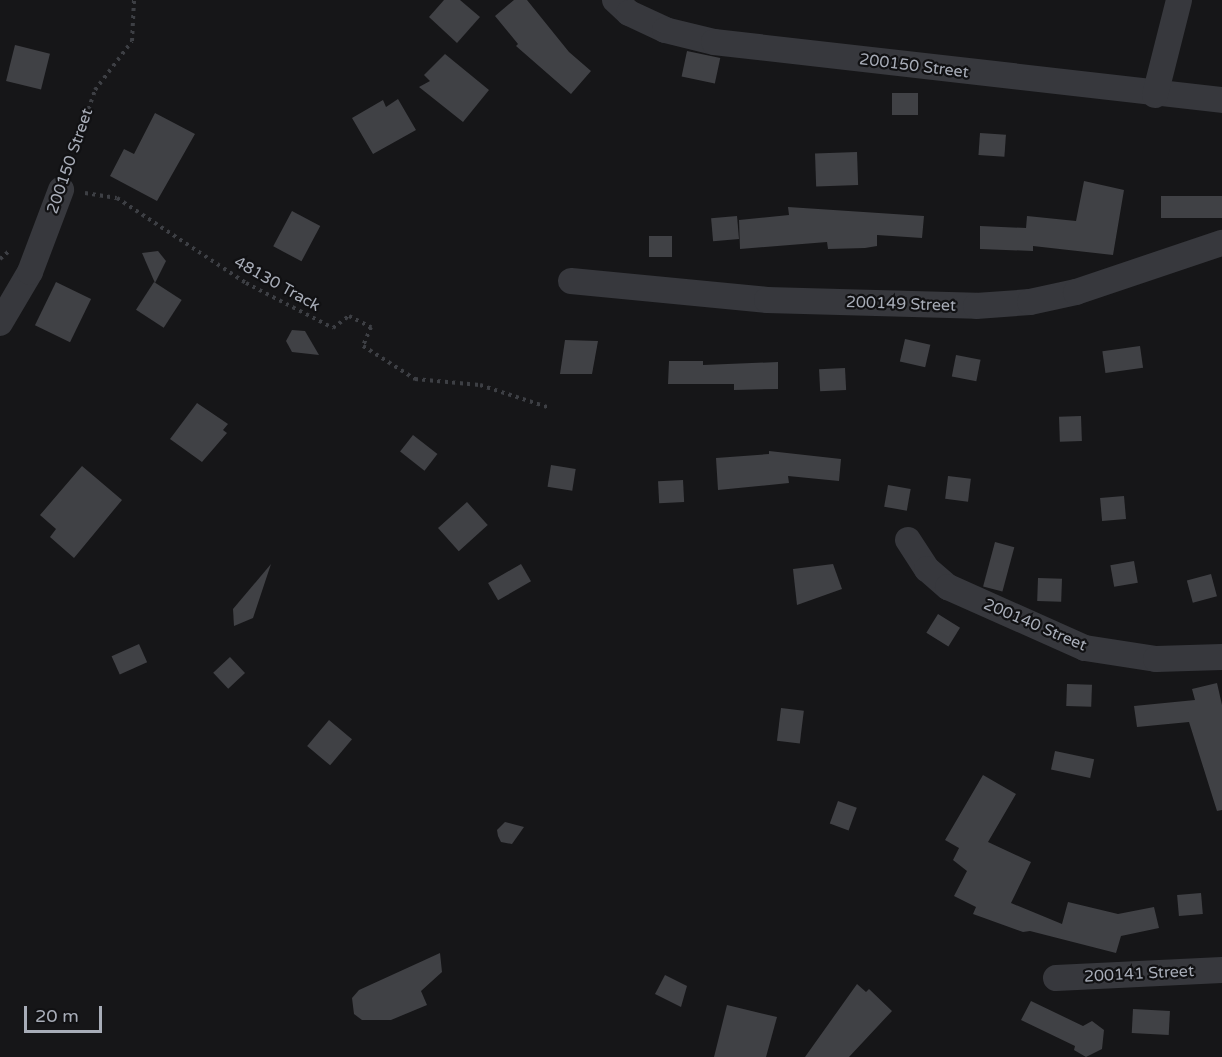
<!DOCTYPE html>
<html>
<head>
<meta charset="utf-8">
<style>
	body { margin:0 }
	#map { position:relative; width:1222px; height:1057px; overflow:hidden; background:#161618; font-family:"Varela Round",sans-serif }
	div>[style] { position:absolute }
	.building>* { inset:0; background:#404145; transform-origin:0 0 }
	.path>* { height:4px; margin-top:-2px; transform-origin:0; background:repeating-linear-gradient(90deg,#3d3f44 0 3px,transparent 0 7.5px) }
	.street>* { height:26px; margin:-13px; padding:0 13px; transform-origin:13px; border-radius:13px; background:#37383d }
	span { translate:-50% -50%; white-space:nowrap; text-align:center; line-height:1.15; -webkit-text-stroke:4.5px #111113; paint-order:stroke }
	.street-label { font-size:16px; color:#a8adb8 }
	.scale { position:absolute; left:24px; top:1006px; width:78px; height:27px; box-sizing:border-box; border:3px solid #a8adb8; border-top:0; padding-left:8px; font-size:18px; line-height:21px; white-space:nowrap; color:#a8adb8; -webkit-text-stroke:4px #111113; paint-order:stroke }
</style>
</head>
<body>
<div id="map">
	<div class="building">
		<div style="clip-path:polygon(444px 0,460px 0,480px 17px,457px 43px,429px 17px)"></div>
		<div style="clip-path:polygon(514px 0,527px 0,569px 52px,591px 71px,571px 94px,516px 46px,518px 44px,495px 16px)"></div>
		<div style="left:15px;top:45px;width:36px;height:37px;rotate:14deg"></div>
		<div style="left:687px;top:51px;width:34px;height:26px;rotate:12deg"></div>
		<div style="clip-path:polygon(445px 54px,489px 90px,463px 122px,419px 87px,430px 81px,424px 75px)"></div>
		<div style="left:892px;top:93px;width:26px;height:22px"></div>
		<div style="clip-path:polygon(398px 99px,416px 130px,373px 154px,352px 118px,383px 100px,386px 107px)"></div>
		<div style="clip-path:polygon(155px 113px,195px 134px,157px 201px,110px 176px,124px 149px,134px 154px)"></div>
		<div style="left:980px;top:133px;width:26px;height:22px;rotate:4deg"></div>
		<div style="left:857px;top:152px;width:33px;height:42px;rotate:88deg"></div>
		<div style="clip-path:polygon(1084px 181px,1124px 190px,1113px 255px,1033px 246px,1033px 251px,980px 249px,980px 226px,1026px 228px,1027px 216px,1076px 221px)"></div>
		<div style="left:1222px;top:196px;width:22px;height:61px;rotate:90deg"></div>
		<div style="clip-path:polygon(788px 207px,924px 216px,922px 238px,877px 235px,877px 246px,865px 248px,828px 249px,827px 242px,740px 249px,739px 220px,789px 215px)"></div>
		<div style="left:292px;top:211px;width:32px;height:40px;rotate:28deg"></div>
		<div style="left:737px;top:216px;width:23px;height:26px;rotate:85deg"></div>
		<div style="left:649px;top:236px;width:23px;height:21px"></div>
		<div style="clip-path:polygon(158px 251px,166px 261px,155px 283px,142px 253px)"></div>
		<div style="left:56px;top:282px;width:39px;height:48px;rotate:26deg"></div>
		<div style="left:154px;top:282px;width:33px;height:33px;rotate:33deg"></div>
		<div style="clip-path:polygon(292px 330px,305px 331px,319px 355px,292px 352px,286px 341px)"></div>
		<div style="left:905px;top:339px;width:26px;height:23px;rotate:13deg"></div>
		<div style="clip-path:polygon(565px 340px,598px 341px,592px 374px,560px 374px)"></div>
		<div style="left:1140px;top:346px;width:22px;height:38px;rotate:82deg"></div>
		<div style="left:956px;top:355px;width:25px;height:22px;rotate:11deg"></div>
		<div style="clip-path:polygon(669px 361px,703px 361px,703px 365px,778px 362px,778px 389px,734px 390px,734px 384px,668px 384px)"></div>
		<div style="left:845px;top:368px;width:22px;height:26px;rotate:87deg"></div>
		<div style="clip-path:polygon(197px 403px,228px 424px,223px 430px,227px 433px,202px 462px,170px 439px)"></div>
		<div style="left:1081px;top:416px;width:25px;height:22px;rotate:88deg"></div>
		<div style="left:413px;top:435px;width:31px;height:21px;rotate:38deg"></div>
		<div style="clip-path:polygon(769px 451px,841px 459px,839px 481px,788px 476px,789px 483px,718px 490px,716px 458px,769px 454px)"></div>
		<div style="left:551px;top:465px;width:25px;height:22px;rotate:9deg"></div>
		<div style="clip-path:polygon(82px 466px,122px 500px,74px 558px,50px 537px,56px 529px,40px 515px)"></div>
		<div style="left:948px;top:476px;width:23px;height:23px;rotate:7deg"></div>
		<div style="left:683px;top:480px;width:22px;height:25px;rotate:87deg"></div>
		<div style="left:888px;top:485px;width:23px;height:22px;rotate:10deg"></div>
		<div style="left:1124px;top:496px;width:23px;height:24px;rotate:85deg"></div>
		<div style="left:467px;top:502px;width:31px;height:39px;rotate:48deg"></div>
		<div style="left:995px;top:542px;width:20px;height:46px;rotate:15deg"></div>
		<div style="left:1134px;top:561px;width:22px;height:24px;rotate:80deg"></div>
		<div style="clip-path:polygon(271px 564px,253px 618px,234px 626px,233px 609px)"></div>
		<div style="left:521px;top:564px;width:20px;height:38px;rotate:60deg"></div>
		<div style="clip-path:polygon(833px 564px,842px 589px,797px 605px,793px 569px)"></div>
		<div style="left:1211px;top:574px;width:23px;height:25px;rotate:75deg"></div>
		<div style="left:1038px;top:578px;width:24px;height:23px;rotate:2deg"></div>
		<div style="left:938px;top:614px;width:26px;height:22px;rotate:32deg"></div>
		<div style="left:139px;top:644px;width:20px;height:30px;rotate:66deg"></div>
		<div style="left:230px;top:657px;width:22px;height:23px;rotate:47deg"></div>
		<div style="clip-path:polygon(1217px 683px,1222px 705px,1222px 810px,1217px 811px,1189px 722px,1137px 727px,1134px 706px,1195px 700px,1192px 689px)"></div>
		<div style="left:1067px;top:684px;width:25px;height:22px;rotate:2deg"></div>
		<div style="left:781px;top:708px;width:23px;height:33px;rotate:7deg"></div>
		<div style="left:329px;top:720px;width:30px;height:34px;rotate:40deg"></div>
		<div style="left:1055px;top:751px;width:40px;height:19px;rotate:12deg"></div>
		<div style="clip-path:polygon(983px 775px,1016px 794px,988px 842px,1031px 862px,1011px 903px,1062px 924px,1068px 902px,1118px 914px,1154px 907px,1159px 928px,1121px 936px,1116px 953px,1030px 931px,1023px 932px,973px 914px,976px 907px,954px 896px,967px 871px,953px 860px,959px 848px,945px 840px)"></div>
		<div style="left:838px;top:801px;width:20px;height:24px;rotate:20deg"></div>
		<div style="clip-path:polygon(505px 822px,524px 827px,512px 844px,501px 842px,498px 836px,497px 830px)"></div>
		<div style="left:1201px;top:893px;width:21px;height:24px;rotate:85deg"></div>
		<div style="clip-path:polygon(440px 953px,442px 972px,421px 991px,427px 1005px,391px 1020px,362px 1020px,354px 1014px,352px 998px,359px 990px)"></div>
		<div style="clip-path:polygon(665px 975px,687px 986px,681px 1007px,655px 994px)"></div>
		<div style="clip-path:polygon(857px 984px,866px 992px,869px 989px,892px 1011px,849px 1057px,805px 1057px)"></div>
		<div style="clip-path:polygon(1031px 1001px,1083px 1026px,1092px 1021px,1104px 1030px,1102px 1049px,1086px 1057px,1074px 1050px,1075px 1046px,1021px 1020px)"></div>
		<div style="clip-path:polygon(727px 1005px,777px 1017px,766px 1057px,714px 1057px)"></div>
		<div style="left:1133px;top:1009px;width:37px;height:24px;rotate:3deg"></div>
	</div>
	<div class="path">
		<div style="left:69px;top:166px;width:80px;rotate:-71.1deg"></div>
		<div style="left:95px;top:90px;width:61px;rotate:-52.9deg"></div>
		<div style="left:132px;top:41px;width:41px;rotate:-87.2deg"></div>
		<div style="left:85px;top:193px;width:32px;rotate:9deg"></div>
		<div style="left:117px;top:198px;width:154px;rotate:33.4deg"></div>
		<div style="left:246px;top:283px;width:98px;rotate:27.3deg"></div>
		<div style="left:333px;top:328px;width:20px;rotate:-37deg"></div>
		<div style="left:349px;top:316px;width:25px;rotate:27deg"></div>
		<div style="left:371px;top:327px;width:21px;rotate:113deg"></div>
		<div style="left:363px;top:346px;width:62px;rotate:32.4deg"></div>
		<div style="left:415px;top:379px;width:65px;rotate:5.3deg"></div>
		<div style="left:480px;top:385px;width:71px;rotate:18.2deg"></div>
		<div style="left:0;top:259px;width:11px;rotate:-41deg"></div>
	</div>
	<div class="street">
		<div style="left:615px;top:0;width:19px;rotate:43deg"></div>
		<div style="left:629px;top:13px;width:40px;rotate:25deg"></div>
		<div style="left:665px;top:30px;width:50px;rotate:13.8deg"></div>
		<div style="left:714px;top:42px;width:511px;rotate:6.51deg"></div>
		<div style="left:1155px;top:95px;width:98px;rotate:-75.8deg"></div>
		<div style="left:571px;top:281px;width:197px;rotate:5.5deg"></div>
		<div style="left:767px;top:300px;width:209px;rotate:1.6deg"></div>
		<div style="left:976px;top:306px;width:54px;rotate:-4.2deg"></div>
		<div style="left:1030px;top:302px;width:47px;rotate:-12.3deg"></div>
		<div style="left:1076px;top:292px;width:154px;rotate:-18.6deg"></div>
		<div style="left:0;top:323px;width:59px;rotate:-59.5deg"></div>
		<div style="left:30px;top:272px;width:88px;rotate:-69.3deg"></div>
		<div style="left:908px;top:540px;width:35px;rotate:57deg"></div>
		<div style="left:927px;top:569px;width:28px;rotate:41deg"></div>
		<div style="left:948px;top:587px;width:150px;rotate:24deg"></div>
		<div style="left:1085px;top:648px;width:72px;rotate:8.8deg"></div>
		<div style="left:1156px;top:659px;width:66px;rotate:-1.7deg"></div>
		<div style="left:1056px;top:978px;width:166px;rotate:-2.8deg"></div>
	</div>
	<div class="street-label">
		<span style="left:914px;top:66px;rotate:7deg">200150 Street</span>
		<span style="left:70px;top:161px;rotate:-71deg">200150 Street</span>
		<span style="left:277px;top:284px;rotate:29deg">48130 Track</span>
		<span style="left:901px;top:304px;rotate:2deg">200149 Street</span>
		<span style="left:1035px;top:625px;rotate:23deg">200140 Street</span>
		<span style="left:1139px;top:974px;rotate:-3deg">200141 Street</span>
	</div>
	<div class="scale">20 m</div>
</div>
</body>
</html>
